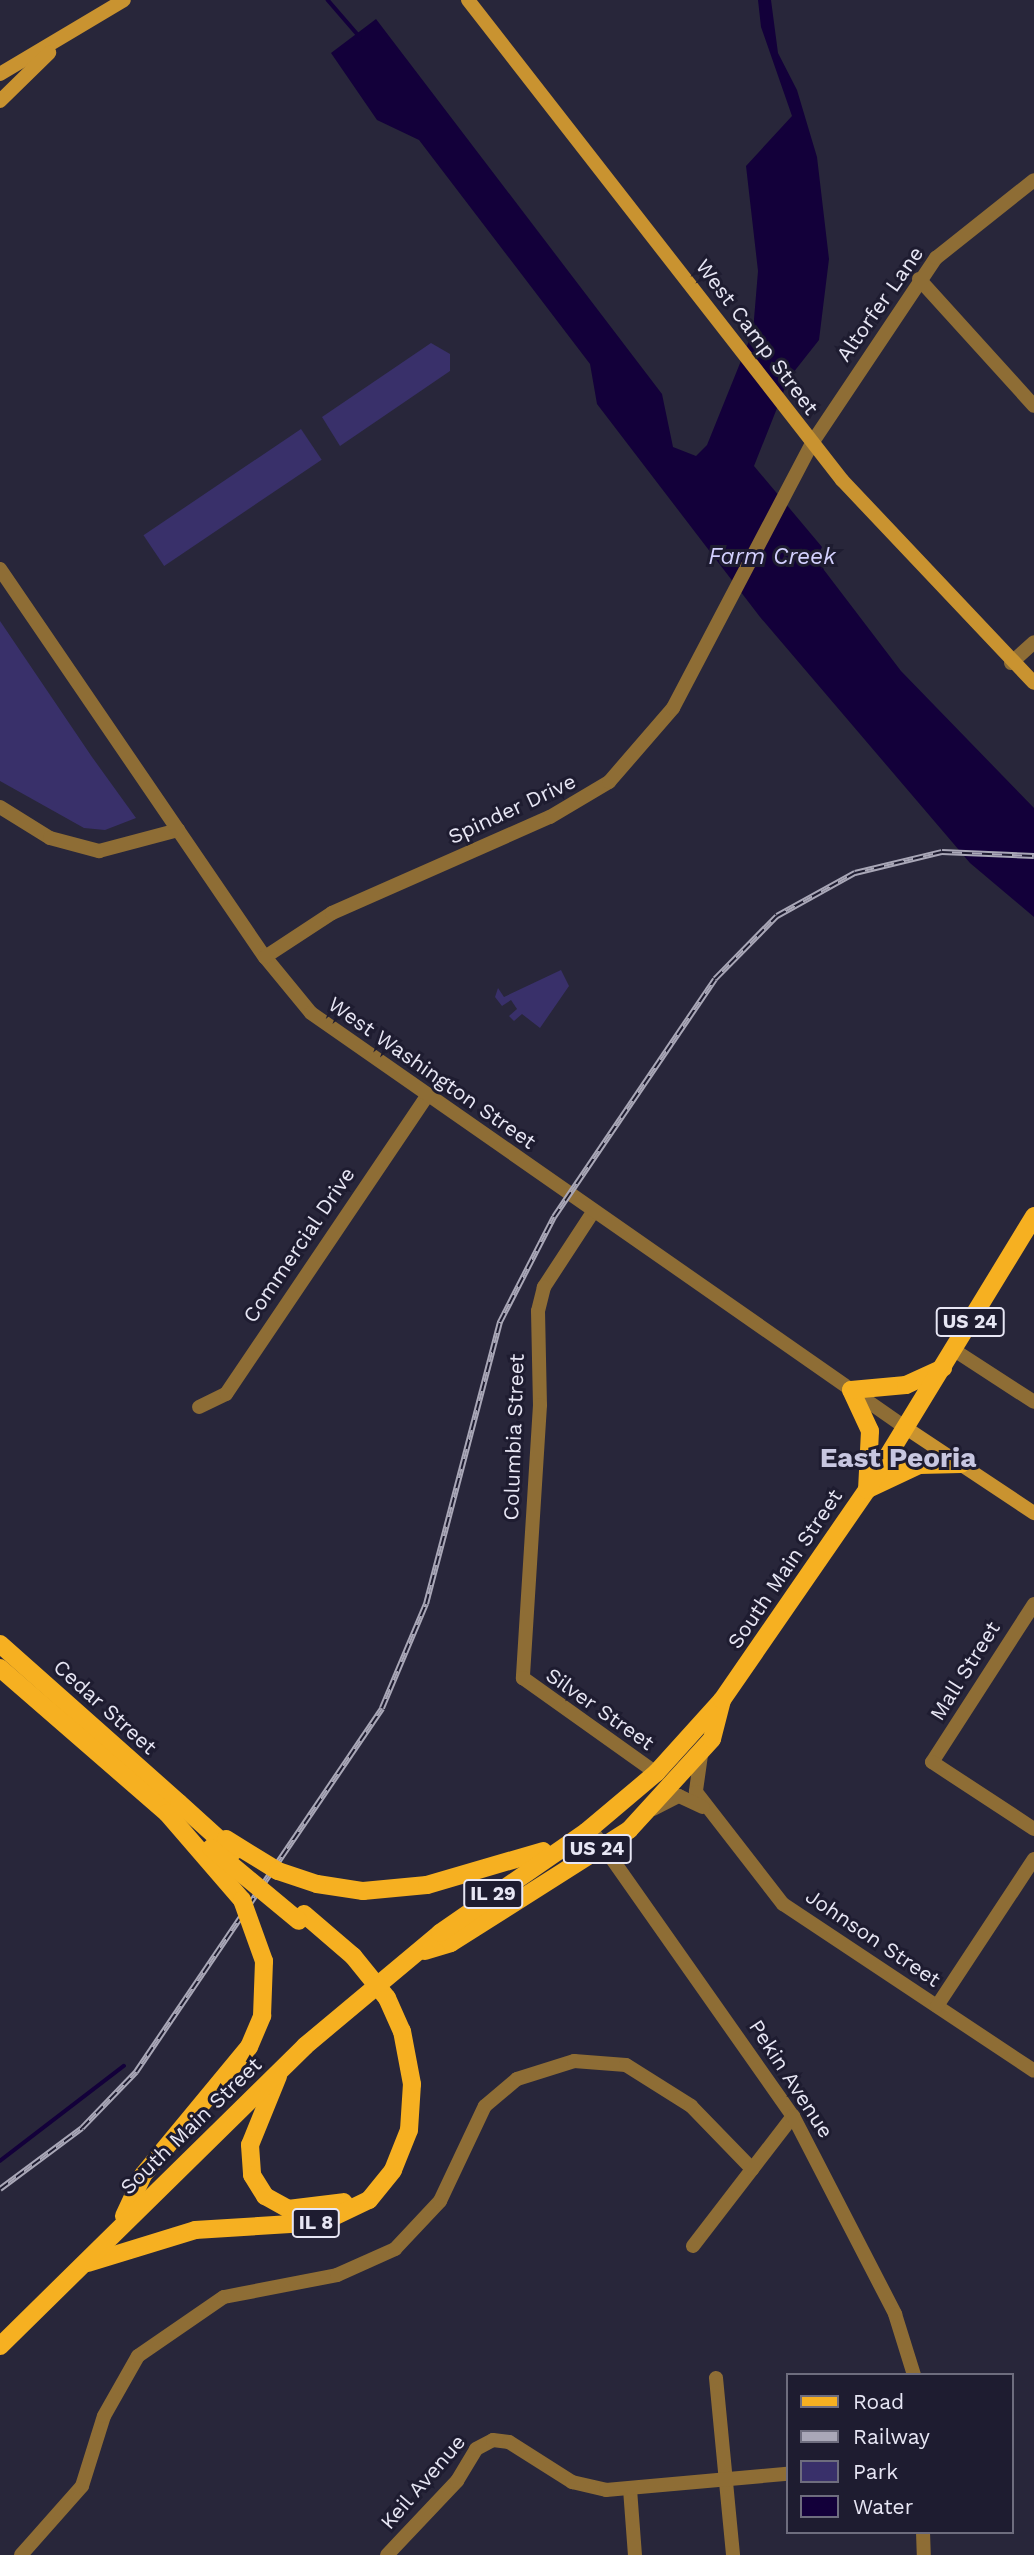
<!DOCTYPE html>
<html>
<head>
<meta charset="utf-8">
<style>
	body { margin:0 }
	#map { position:relative; width:1034px; height:2555px; overflow:hidden; background:#28263a; font-family:"Work Sans",sans-serif }
	div>[style] { position:absolute }
	.green>* { inset:0; background:#39306a; transform-origin:0 0 }
	.water>* { inset:0; background:#13003a }
	.stream>* { height:3.5px; margin:-1.75px; padding:0 1.75px; transform-origin:1.75px; border-radius:1.75px; background:#13003a }
	.minor>* { height:14px; margin:-7px; padding:0 7px; transform-origin:7px; border-radius:7px; background:#8e6d35 }
	.tertiary>* { height:14px; margin:-7px; padding:0 7px; transform-origin:7px; border-radius:7px; background:#8e6d35 }
	.secondary>* { height:14px; margin:-7px; padding:0 7px; transform-origin:7px; border-radius:7px; background:#c99330 }
	.primary>* { height:18px; margin:-9px; padding:0 9px; transform-origin:9px; border-radius:9px; background:#f6b021 }
	.rail>* { height:6px; margin-top:-3px; transform-origin:0; background:repeating-linear-gradient(90deg,#1e1c30 0 10px,#a9a7b7 0 20px); box-sizing:border-box; border-block:2px solid #a9a7b7 }
	.primary-bridge>* { height:18px; margin:-9px; padding:0 9px; transform-origin:9px; border-radius:9px; background:#f6b021 }
	span { translate:-50% -50%; white-space:nowrap; text-align:center; line-height:1.15; -webkit-text-stroke:6px #1e1c30; paint-order:stroke }
	.shield-label span { padding:2px 5px; background:#1e1c30; border:2px solid; border-radius:5px; -webkit-text-stroke-width:0 }
	.shield-label { font-size:19px; color:#e7e6f4; font-weight:700 }
	.street-label { font-size:21px; color:#e7e6f4 }
	.water-label { font-size:23px; color:#d3d0fe; font-style:italic }
	.district-label { font-size:28px; color:#c7c6e0; font-weight:700 }
	.legend { position:absolute; left:786px; top:2373px; width:228px; height:161px; box-sizing:border-box; background:#1e1c30; border:2px solid #6e6d7e; margin:0; padding:9px 12px; list-style:none; font-size:21px; color:#e7e6f4 }
	.legend li { display:flex; align-items:center; gap:14px; height:35px }
	.legend b { width:35px; border:2px solid #6e6d7e }
</style>
</head>
<body>
<div id="map">
	<div class="green">
		<div style="clip-path:polygon(431px 343px,450px 354px,450px 371px,340px 446px,322px 417px)"></div>
		<div style="left:301px;top:429px;width:37px;height:190px;rotate:56deg"></div>
		<div style="clip-path:polygon(0 621px,92px 757px,136px 818px,105px 830px,84px 828px,0 781px)"></div>
		<div style="clip-path:polygon(561px 970px,569px 986px,540px 1028px,522px 1014px,514px 1021px,509px 1016px,517px 1009px,511px 1000px,502px 1006px,495px 997px,498px 988px,504px 997px)"></div>
	</div>
	<div class="water">
		<div style="clip-path:polygon(758px 0,771px 0,778px 53px,797px 90px,817px 157px,829px 259px,819px 340px,789px 378px,754px 466px,822px 547px,818px 556px,824px 570px,901px 671px,1034px 808px,1034px 917px,970px 863px,760px 617px,597px 404px,590px 364px,419px 140px,377px 120px,331px 53px,376px 19px,662px 394px,673px 447px,696px 456px,707px 445px,753px 331px,758px 271px,746px 166px,792px 116px,761px 27px)"></div>
	</div>
	<div class="stream">
		<div style="left:328px;top:0;width:49px;rotate:49.1deg"></div>
		<div style="left:0;top:2161px;width:156px;rotate:-37.5deg"></div>
	</div>
	<div class="minor">
		<div style="left:919px;top:279px;width:171px;rotate:47.8deg"></div>
		<div style="left:812px;top:443px;width:223px;rotate:-56.2deg"></div>
		<div style="left:936px;top:258px;width:125px;rotate:-38.5deg"></div>
		<div style="left:1011px;top:663px;width:31px;rotate:-42deg"></div>
		<div style="left:0;top:807px;width:59px;rotate:31.8deg"></div>
		<div style="left:50px;top:838px;width:51px;rotate:14.9deg"></div>
		<div style="left:99px;top:851px;width:82px;rotate:-14.9deg"></div>
		<div style="left:593px;top:1212px;width:90px;rotate:123.2deg"></div>
		<div style="left:544px;top:1287px;width:25px;rotate:104deg"></div>
		<div style="left:538px;top:1311px;width:94px;rotate:88.8deg"></div>
		<div style="left:540px;top:1405px;width:274px;rotate:93.6deg"></div>
		<div style="left:523px;top:1678px;width:163px;rotate:35.5deg"></div>
		<div style="left:954px;top:1350px;width:95px;rotate:33deg"></div>
		<div style="left:199px;top:1407px;width:30px;rotate:-26deg"></div>
		<div style="left:226px;top:1394px;width:359px;rotate:-56deg"></div>
		<div style="left:1034px;top:1604px;width:188px;rotate:122.8deg"></div>
		<div style="left:932px;top:1762px;width:122px;rotate:33.3deg"></div>
		<div style="left:701px;top:1755px;width:37px;rotate:98deg"></div>
		<div style="left:696px;top:1792px;width:142px;rotate:52.2deg"></div>
		<div style="left:783px;top:1904px;width:301px;rotate:33.6deg"></div>
		<div style="left:653px;top:1809px;width:29px;rotate:-27deg"></div>
		<div style="left:679px;top:1796px;width:26px;rotate:25deg"></div>
		<div style="left:937px;top:2006px;width:176px;rotate:-56.6deg"></div>
		<div style="left:693px;top:2246px;width:164px;rotate:-52.4deg"></div>
		<div style="left:716px;top:2378px;width:178px;rotate:84.5deg"></div>
		<div style="left:630px;top:2489px;width:66px;rotate:85.7deg"></div>
		<div style="left:21px;top:2555px;width:92px;rotate:-48.5deg"></div>
		<div style="left:82px;top:2486px;width:73px;rotate:-72.6deg"></div>
		<div style="left:104px;top:2416px;width:69px;rotate:-60.5deg"></div>
		<div style="left:138px;top:2356px;width:104px;rotate:-34.5deg"></div>
		<div style="left:224px;top:2297px;width:115px;rotate:-11deg"></div>
		<div style="left:337px;top:2275px;width:64px;rotate:-24.1deg"></div>
		<div style="left:395px;top:2249px;width:66px;rotate:-46.8deg"></div>
		<div style="left:440px;top:2201px;width:105px;rotate:-64.7deg"></div>
		<div style="left:485px;top:2106px;width:42px;rotate:-40.2deg"></div>
		<div style="left:517px;top:2079px;width:60px;rotate:-17.5deg"></div>
		<div style="left:574px;top:2061px;width:52px;rotate:4.4deg"></div>
		<div style="left:626px;top:2065px;width:77px;rotate:32.2deg"></div>
		<div style="left:691px;top:2106px;width:88px;rotate:45.9deg"></div>
		<div style="left:387px;top:2555px;width:102px;rotate:-46.6deg"></div>
		<div style="left:457px;top:2481px;width:37px;rotate:-59deg"></div>
		<div style="left:476px;top:2449px;width:19px;rotate:-28deg"></div>
		<div style="left:493px;top:2440px;width:16px;rotate:7deg"></div>
		<div style="left:509px;top:2442px;width:75px;rotate:32.4deg"></div>
		<div style="left:572px;top:2482px;width:35px;rotate:13deg"></div>
		<div style="left:606px;top:2490px;width:182px;rotate:-5.1deg"></div>
	</div>
	<div class="tertiary">
		<div style="left:0;top:569px;width:470px;rotate:55.7deg"></div>
		<div style="left:265px;top:957px;width:72px;rotate:50.6deg"></div>
		<div style="left:311px;top:1013px;width:725px;rotate:34.89deg"></div>
		<div style="left:265px;top:957px;width:80px;rotate:-33.3deg"></div>
		<div style="left:332px;top:913px;width:238px;rotate:-23.8deg"></div>
		<div style="left:550px;top:817px;width:69px;rotate:-30.7deg"></div>
		<div style="left:609px;top:782px;width:98px;rotate:-49.1deg"></div>
		<div style="left:673px;top:708px;width:299px;rotate:-62.3deg"></div>
		<div style="left:591px;top:1829px;width:351px;rotate:54.9deg"></div>
		<div style="left:793px;top:2116px;width:223px;rotate:62.7deg"></div>
		<div style="left:895px;top:2314px;width:64px;rotate:72.7deg"></div>
		<div style="left:923px;top:2532px;width:23px;rotate:88deg"></div>
	</div>
	<div class="secondary">
		<div style="left:468px;top:0;width:609px;rotate:52.08deg"></div>
		<div style="left:842px;top:480px;width:279px;rotate:46.6deg"></div>
		<div style="left:0;top:74px;width:144px;rotate:-30.8deg"></div>
		<div style="left:0;top:101px;width:69px;rotate:-44.4deg"></div>
		<div style="left:906px;top:1428px;width:154px;rotate:33.6deg"></div>
	</div>
	<div class="primary">
		<div style="left:851px;top:1390px;width:45px;rotate:65.1deg"></div>
		<div style="left:870px;top:1431px;width:59px;rotate:92.9deg"></div>
		<div style="left:851px;top:1390px;width:55px;rotate:-5.2deg"></div>
		<div style="left:906px;top:1385px;width:41px;rotate:-24.7deg"></div>
		<div style="left:870px;top:1488px;width:54px;rotate:-25.1deg"></div>
		<div style="left:919px;top:1465px;width:42px;rotate:-1.4deg"></div>
		<div style="left:0;top:1644px;width:239px;rotate:41.6deg"></div>
		<div style="left:0;top:1668px;width:221px;rotate:41deg"></div>
		<div style="left:317px;top:1884px;width:47px;rotate:8.7deg"></div>
		<div style="left:363px;top:1891px;width:64px;rotate:-5.4deg"></div>
		<div style="left:427px;top:1885px;width:121px;rotate:-16.3deg"></div>
		<div style="left:304px;top:1914px;width:65px;rotate:40.6deg"></div>
		<div style="left:425px;top:1951px;width:27px;rotate:-17deg"></div>
		<div style="left:451px;top:1943px;width:211px;rotate:-32.4deg"></div>
		<div style="left:629px;top:1830px;width:123px;rotate:-47.6deg"></div>
		<div style="left:712px;top:1739px;width:40px;rotate:-75.6deg"></div>
		<div style="left:278px;top:2076px;width:74px;rotate:112.1deg"></div>
		<div style="left:250px;top:2145px;width:30px;rotate:86deg"></div>
		<div style="left:252px;top:2175px;width:25px;rotate:58deg"></div>
		<div style="left:265px;top:2196px;width:26px;rotate:29deg"></div>
		<div style="left:288px;top:2209px;width:56px;rotate:-7.1deg"></div>
		<div style="left:124px;top:2216px;width:45px;rotate:-65.1deg"></div>
		<div style="left:143px;top:2175px;width:166px;rotate:-50.4deg"></div>
		<div style="left:249px;top:2047px;width:34px;rotate:-67deg"></div>
		<div style="left:262px;top:2016px;width:55px;rotate:-87.9deg"></div>
		<div style="left:88px;top:2263px;width:112px;rotate:-17.1deg"></div>
		<div style="left:195px;top:2230px;width:128px;rotate:-3.6deg"></div>
		<div style="left:323px;top:2222px;width:51px;rotate:-25.6deg"></div>
		<div style="left:369px;top:2200px;width:38px;rotate:-51deg"></div>
		<div style="left:393px;top:2170px;width:43px;rotate:-68.2deg"></div>
		<div style="left:409px;top:2130px;width:46px;rotate:-86.3deg"></div>
		<div style="left:412px;top:2084px;width:54px;rotate:-100.7deg"></div>
		<div style="left:0;top:2346px;width:428px;rotate:-44.5deg"></div>
		<div style="left:305px;top:2046px;width:176px;rotate:-39.9deg"></div>
		<div style="left:440px;top:1933px;width:178px;rotate:-34.7deg"></div>
		<div style="left:586px;top:1832px;width:92px;rotate:-40.1deg"></div>
		<div style="left:656px;top:1773px;width:98px;rotate:-47.9deg"></div>
		<div style="left:722px;top:1700px;width:255px;rotate:-55.4deg"></div>
		<div style="left:867px;top:1490px;width:321px;rotate:-58.6deg"></div>
	</div>
	<div class="rail">
		<div style="left:0;top:2189px;width:102px;rotate:-36.6deg"></div>
		<div style="left:82px;top:2128px;width:78px;rotate:-46deg"></div>
		<div style="left:136px;top:2072px;width:439px;rotate:-55.9deg"></div>
		<div style="left:382px;top:1708px;width:113px;rotate:-67.1deg"></div>
		<div style="left:426px;top:1604px;width:292px;rotate:-75.3deg"></div>
		<div style="left:500px;top:1322px;width:118px;rotate:-62.8deg"></div>
		<div style="left:554px;top:1217px;width:287px;rotate:-55.9deg"></div>
		<div style="left:715px;top:979px;width:88px;rotate:-45.5deg"></div>
		<div style="left:777px;top:916px;width:89px;rotate:-28.9deg"></div>
		<div style="left:855px;top:873px;width:89px;rotate:-13.6deg"></div>
		<div style="left:942px;top:852px;width:92px;rotate:2.5deg"></div>
	</div>
	<div class="primary-bridge">
		<div style="left:179px;top:1803px;width:73px;rotate:42.2deg"></div>
		<div style="left:167px;top:1813px;width:115px;rotate:49.2deg"></div>
		<div style="left:242px;top:1900px;width:65px;rotate:70.2deg"></div>
		<div style="left:226px;top:1839px;width:61px;rotate:31.6deg"></div>
		<div style="left:278px;top:1871px;width:41px;rotate:18.4deg"></div>
		<div style="left:211px;top:1848px;width:114px;rotate:39.7deg"></div>
		<div style="left:353px;top:1956px;width:54px;rotate:51deg"></div>
		<div style="left:387px;top:1998px;width:36px;rotate:66deg"></div>
	</div>
	<div class="shield-label">
		<span style="left:970px;top:1322px">US 24</span>
		<span style="left:597px;top:1849px">US 24</span>
		<span style="left:493px;top:1894px">IL 29</span>
		<span style="left:316px;top:2223px">IL 8</span>
	</div>
	<div class="street-label">
		<span style="left:880px;top:304px;rotate:-55deg">Altorfer Lane</span>
		<span style="left:757px;top:337px;rotate:53deg">West Camp Street</span>
		<span style="left:512px;top:809px;rotate:-25deg">Spinder Drive</span>
		<span style="left:432px;top:1073px;rotate:35deg">West Washington Street</span>
		<span style="left:299px;top:1245px;rotate:-56deg">Commercial Drive</span>
		<span style="left:514px;top:1437px;rotate:-88deg">Columbia Street</span>
		<span style="left:785px;top:1569px;rotate:-56deg">South Main Street</span>
		<span style="left:965px;top:1671px;rotate:-58deg">Mall Street</span>
		<span style="left:105px;top:1707px;rotate:42deg">Cedar Street</span>
		<span style="left:600px;top:1709px;rotate:35deg">Silver Street</span>
		<span style="left:873px;top:1938px;rotate:34deg">Johnson Street</span>
		<span style="left:791px;top:2079px;rotate:57deg">Pekin Avenue</span>
		<span style="left:191px;top:2126px;rotate:-44deg">South Main Street</span>
		<span style="left:423px;top:2482px;rotate:-49deg">Keil Avenue</span>
	</div>
	<div class="water-label">
		<span style="left:772px;top:557px">Farm Creek</span>
	</div>
	<div class="district-label">
		<span style="left:898px;top:1458px">East Peoria</span>
	</div>
	<ul class="legend">
	<li><b style="height:9px;background:#f6b021"></b>Road</li>
	<li><b style="height:9px;background:#a9a7b7"></b>Railway</li>
	<li><b style="height:19px;background:#39306a"></b>Park</li>
	<li><b style="height:19px;background:#13003a"></b>Water</li>
	</ul>
</div>
</body>
</html>
